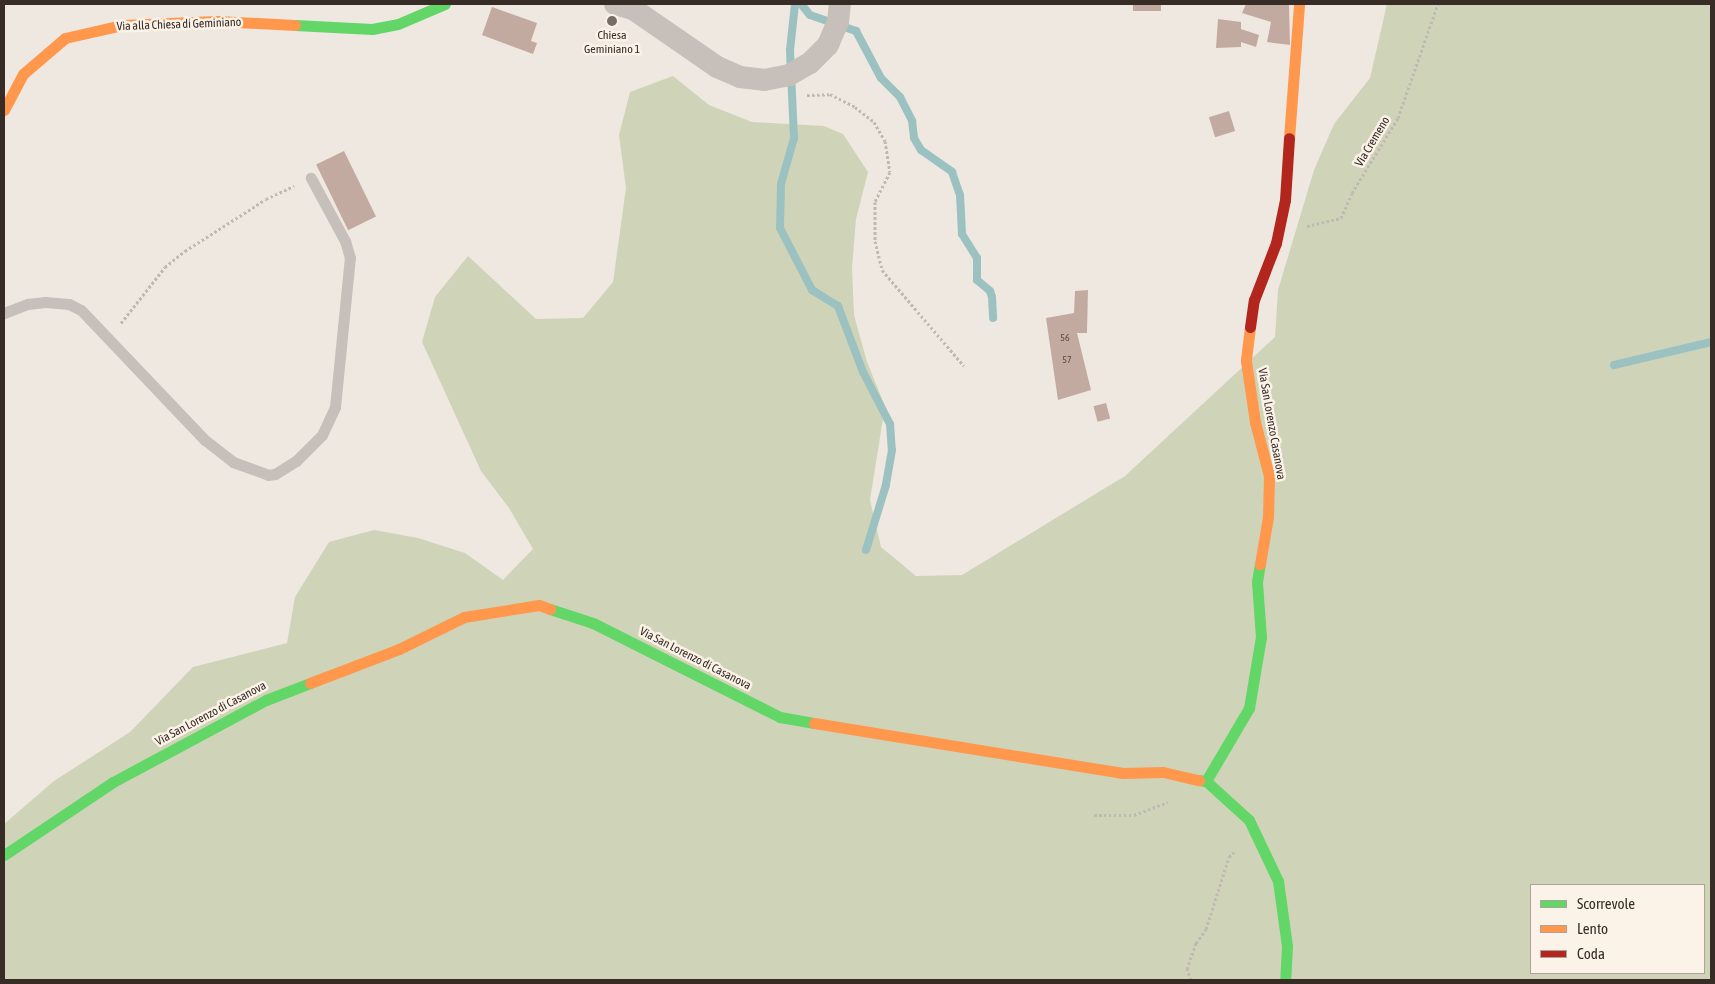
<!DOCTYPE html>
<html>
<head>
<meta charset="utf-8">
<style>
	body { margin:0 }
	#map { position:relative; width:1715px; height:984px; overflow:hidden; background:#eee8e1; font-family:"Asap Condensed",sans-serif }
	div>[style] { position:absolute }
	.green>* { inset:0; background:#cfd4b9 }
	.stream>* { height:8px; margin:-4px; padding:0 4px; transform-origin:4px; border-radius:4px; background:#9bc2c1 }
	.building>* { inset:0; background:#c3aaa1; transform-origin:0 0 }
	.path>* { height:3px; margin-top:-1.5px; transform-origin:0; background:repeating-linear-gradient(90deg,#c0b8b2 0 2.5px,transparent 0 5px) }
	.lane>* { height:11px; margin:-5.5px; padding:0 5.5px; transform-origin:5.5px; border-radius:5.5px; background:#c7c0ba }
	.street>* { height:22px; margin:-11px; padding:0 11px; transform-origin:11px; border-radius:11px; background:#c7c0ba }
	.fast>* { height:11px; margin:-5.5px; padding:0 5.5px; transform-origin:5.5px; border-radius:5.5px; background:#63d668 }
	.slow>* { height:11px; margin:-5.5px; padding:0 5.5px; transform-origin:5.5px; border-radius:5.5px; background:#ff974d }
	.jam>* { height:11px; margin:-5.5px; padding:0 5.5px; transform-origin:5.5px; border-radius:5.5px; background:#b3261e }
	.dots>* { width:14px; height:14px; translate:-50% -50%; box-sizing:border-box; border:2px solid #fbf2e8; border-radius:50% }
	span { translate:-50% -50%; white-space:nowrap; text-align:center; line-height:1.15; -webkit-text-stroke:5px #fbf2e8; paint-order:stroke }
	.number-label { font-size:10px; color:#5b4c46 }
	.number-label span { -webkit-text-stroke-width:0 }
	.street-label { font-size:12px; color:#382c27 }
	.poi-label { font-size:12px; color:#382c27 }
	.frame { position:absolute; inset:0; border:5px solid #382c27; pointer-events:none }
	.legend { position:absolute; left:1530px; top:884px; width:175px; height:90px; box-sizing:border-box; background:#fbf2e8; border:1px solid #ada39b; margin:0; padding:6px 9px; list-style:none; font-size:15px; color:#382c27 }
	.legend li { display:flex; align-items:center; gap:10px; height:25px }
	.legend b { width:25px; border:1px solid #ada39b }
</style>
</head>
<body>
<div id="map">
	<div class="green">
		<div style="clip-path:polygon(evenodd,1387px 4px,1711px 4px,1711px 980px,4px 980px,4px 824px,54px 781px,130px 732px,193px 667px,287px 643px,295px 597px,329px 542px,374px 530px,418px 538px,465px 553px,503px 580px,533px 549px,509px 508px,481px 471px,422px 342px,435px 297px,468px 256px,536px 319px,583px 318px,613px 282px,626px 188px,619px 135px,630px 92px,673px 76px,709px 105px,752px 122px,824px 126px,843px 134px,868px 172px,856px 219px,852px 268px,854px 315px,867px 362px,885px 406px,870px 500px,881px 547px,916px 576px,962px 575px,1125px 476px,1275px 337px,1278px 290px,1314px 170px,1334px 124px,1370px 78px,1387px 4px,1531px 885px,1704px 885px,1704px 973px,1531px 973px,1531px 885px)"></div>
	</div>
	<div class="stream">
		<div style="left:795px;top:4px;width:46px;rotate:96.2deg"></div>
		<div style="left:790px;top:50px;width:88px;rotate:87.4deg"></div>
		<div style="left:794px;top:138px;width:48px;rotate:105.8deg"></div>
		<div style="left:781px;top:184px;width:44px;rotate:91.3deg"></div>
		<div style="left:780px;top:228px;width:70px;rotate:62.7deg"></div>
		<div style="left:812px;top:290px;width:31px;rotate:32deg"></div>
		<div style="left:838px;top:306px;width:71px;rotate:69.3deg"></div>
		<div style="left:863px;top:372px;width:59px;rotate:62.6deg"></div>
		<div style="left:890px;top:424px;width:26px;rotate:86deg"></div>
		<div style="left:892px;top:450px;width:36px;rotate:100deg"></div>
		<div style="left:886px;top:485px;width:68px;rotate:107.1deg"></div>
		<div style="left:801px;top:4px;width:14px;rotate:51deg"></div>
		<div style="left:810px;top:15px;width:49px;rotate:19.2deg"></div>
		<div style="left:856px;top:31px;width:53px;rotate:62deg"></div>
		<div style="left:881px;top:78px;width:27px;rotate:45deg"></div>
		<div style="left:900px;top:97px;width:27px;rotate:63deg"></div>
		<div style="left:912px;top:121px;width:17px;rotate:83deg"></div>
		<div style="left:914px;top:138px;width:14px;rotate:60deg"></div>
		<div style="left:921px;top:150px;width:38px;rotate:35deg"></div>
		<div style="left:952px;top:172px;width:24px;rotate:71deg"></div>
		<div style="left:960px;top:195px;width:39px;rotate:87deg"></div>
		<div style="left:962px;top:234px;width:28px;rotate:58deg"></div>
		<div style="left:977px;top:258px;width:22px;rotate:90deg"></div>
		<div style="left:977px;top:280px;width:17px;rotate:40deg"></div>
		<div style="left:990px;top:291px;width:6px;rotate:72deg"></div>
		<div style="left:992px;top:297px;width:21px;rotate:87deg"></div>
		<div style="left:1614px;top:365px;width:100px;rotate:-13.3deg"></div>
	</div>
	<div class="building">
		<div style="left:1133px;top:4px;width:28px;height:7px"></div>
		<div style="clip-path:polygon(1246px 4px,1289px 4px,1290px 45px,1267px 42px,1271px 22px,1242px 13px)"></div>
		<div style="clip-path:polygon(492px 7px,537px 23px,531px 41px,537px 43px,533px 54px,482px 35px)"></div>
		<div style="clip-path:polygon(1218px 19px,1241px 22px,1241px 29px,1259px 35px,1256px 47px,1241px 42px,1241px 47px,1216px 48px)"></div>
		<div style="left:1229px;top:111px;width:21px;height:21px;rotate:73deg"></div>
		<div style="left:344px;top:151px;width:73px;height:31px;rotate:64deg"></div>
		<div style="clip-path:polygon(1088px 290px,1087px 333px,1077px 333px,1091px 390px,1058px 400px,1046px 318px,1074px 313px,1075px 291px)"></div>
		<div style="left:1106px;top:403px;width:16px;height:13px;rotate:75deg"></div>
	</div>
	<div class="path">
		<div style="left:807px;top:95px;width:23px;rotate:-2deg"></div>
		<div style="left:830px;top:94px;width:28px;rotate:27deg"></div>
		<div style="left:855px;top:107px;width:24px;rotate:38deg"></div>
		<div style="left:874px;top:122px;width:22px;rotate:60deg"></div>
		<div style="left:885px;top:141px;width:31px;rotate:81deg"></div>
		<div style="left:890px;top:172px;width:34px;rotate:117deg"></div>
		<div style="left:875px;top:202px;width:39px;rotate:90deg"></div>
		<div style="left:875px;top:241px;width:30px;rotate:76deg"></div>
		<div style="left:882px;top:270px;width:126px;rotate:49.5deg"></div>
		<div style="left:1307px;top:226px;width:35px;rotate:-13deg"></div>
		<div style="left:1341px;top:218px;width:27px;rotate:-66deg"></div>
		<div style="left:1352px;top:193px;width:88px;rotate:-58.5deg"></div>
		<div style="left:1398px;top:118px;width:121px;rotate:-70.7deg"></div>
		<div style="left:121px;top:323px;width:71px;rotate:-51.8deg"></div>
		<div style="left:165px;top:267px;width:26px;rotate:-39deg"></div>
		<div style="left:185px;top:251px;width:96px;rotate:-32.7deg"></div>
		<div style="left:266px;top:199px;width:31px;rotate:-25deg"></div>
		<div style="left:1094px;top:815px;width:40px"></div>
		<div style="left:1134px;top:815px;width:36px;rotate:-21deg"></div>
		<div style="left:1191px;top:980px;width:12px;rotate:-110deg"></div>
		<div style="left:1187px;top:969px;width:28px;rotate:-71deg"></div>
		<div style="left:1196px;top:943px;width:17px;rotate:-54deg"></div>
		<div style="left:1206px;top:929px;width:76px;rotate:-72.3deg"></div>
		<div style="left:1229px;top:857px;width:7px;rotate:-45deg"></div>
	</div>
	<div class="lane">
		<div style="left:4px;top:313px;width:26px;rotate:-21deg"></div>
		<div style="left:28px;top:304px;width:17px;rotate:-7deg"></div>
		<div style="left:45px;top:302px;width:24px;rotate:5deg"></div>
		<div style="left:69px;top:304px;width:13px;rotate:27deg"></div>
		<div style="left:81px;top:310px;width:180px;rotate:46.4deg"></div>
		<div style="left:205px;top:440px;width:36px;rotate:38deg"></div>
		<div style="left:233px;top:462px;width:37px;rotate:20deg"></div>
		<div style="left:268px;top:475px;width:7px;rotate:-8deg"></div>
		<div style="left:275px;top:474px;width:25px;rotate:-32deg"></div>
		<div style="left:296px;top:461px;width:37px;rotate:-45deg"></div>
		<div style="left:322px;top:435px;width:31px;rotate:-65deg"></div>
		<div style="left:335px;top:407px;width:150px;rotate:-84.3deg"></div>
		<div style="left:350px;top:258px;width:18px;rotate:-106deg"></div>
		<div style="left:345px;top:241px;width:72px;rotate:-118.4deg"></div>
	</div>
	<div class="street">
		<div style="left:615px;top:4px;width:19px;rotate:16deg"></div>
		<div style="left:633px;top:9px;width:102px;rotate:34.6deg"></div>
		<div style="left:717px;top:67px;width:25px;rotate:23deg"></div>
		<div style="left:740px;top:77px;width:24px;rotate:7deg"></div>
		<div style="left:764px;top:80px;width:25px;rotate:-11deg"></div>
		<div style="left:789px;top:75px;width:24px;rotate:-30deg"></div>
		<div style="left:810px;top:63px;width:25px;rotate:-45deg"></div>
		<div style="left:828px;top:45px;width:25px;rotate:-67deg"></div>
		<div style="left:838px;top:22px;width:18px;rotate:-84deg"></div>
	</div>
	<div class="fast">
		<div style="left:295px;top:25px;width:77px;rotate:3deg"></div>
		<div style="left:372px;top:29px;width:26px;rotate:-11deg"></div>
		<div style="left:398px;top:24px;width:51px;rotate:-23.1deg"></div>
		<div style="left:550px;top:609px;width:45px;rotate:18deg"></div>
		<div style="left:593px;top:623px;width:209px;rotate:26.7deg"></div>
		<div style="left:780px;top:717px;width:35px;rotate:10deg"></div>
		<div style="left:1199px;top:780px;width:7px;rotate:8deg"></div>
		<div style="left:1206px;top:781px;width:58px;rotate:42.2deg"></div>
		<div style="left:1249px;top:820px;width:68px;rotate:64.6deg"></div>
		<div style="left:1278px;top:881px;width:66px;rotate:82.1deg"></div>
		<div style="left:1287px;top:946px;width:34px;rotate:93deg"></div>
		<div style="left:1206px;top:781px;width:85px;rotate:-59.5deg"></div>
		<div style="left:1249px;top:708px;width:72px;rotate:-80.4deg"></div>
		<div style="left:1261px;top:637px;width:55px;rotate:-94.2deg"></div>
		<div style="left:1257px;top:582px;width:18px;rotate:-81deg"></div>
		<div style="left:4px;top:855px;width:131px;rotate:-33.8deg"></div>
		<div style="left:113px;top:782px;width:174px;rotate:-28.2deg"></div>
		<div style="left:266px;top:700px;width:47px;rotate:-21.1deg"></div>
	</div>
	<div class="slow">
		<div style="left:4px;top:110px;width:41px;rotate:-62.2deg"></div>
		<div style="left:23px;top:74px;width:55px;rotate:-40.6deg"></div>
		<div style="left:65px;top:38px;width:58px;rotate:-12.8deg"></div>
		<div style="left:122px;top:25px;width:95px;rotate:-2.4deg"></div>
		<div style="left:217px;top:21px;width:78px;rotate:2.9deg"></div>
		<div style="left:1289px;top:138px;width:134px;rotate:-85.7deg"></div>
		<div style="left:1250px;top:327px;width:34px;rotate:97deg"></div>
		<div style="left:1246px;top:361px;width:62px;rotate:81.6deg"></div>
		<div style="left:1255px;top:422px;width:56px;rotate:75.5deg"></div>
		<div style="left:1269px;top:476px;width:41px;rotate:91.4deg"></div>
		<div style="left:1268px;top:517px;width:48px;rotate:99.7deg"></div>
		<div style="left:310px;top:683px;width:95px;rotate:-20.9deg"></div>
		<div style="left:399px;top:649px;width:72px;rotate:-26.2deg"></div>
		<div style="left:464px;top:617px;width:76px;rotate:-9.1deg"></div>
		<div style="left:539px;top:605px;width:12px;rotate:20deg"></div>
		<div style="left:814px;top:723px;width:313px;rotate:9.2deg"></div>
		<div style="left:1123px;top:773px;width:40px;rotate:-1.4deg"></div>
		<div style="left:1163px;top:772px;width:37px;rotate:13deg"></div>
	</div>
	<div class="jam">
		<div style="left:1250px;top:327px;width:27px;rotate:-82deg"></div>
		<div style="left:1254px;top:300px;width:61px;rotate:-68.9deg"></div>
		<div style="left:1276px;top:243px;width:44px;rotate:-78.2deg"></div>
		<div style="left:1285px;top:200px;width:62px;rotate:-86.3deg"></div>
	</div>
	<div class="dots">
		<div style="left:612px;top:21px;background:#786e68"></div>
	</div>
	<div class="number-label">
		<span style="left:1065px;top:338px">56</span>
		<span style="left:1067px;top:360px">57</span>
	</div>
	<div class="street-label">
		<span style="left:179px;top:25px;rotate:-2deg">Via alla Chiesa di Geminiano</span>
		<span style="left:1373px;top:142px;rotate:-59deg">Via Cremeno</span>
		<span style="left:1271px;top:424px;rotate:80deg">Via San Lorenzo Casanova</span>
		<span style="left:695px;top:659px;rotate:27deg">Via San Lorenzo di Casanova</span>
		<span style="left:211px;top:714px;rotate:-28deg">Via San Lorenzo di Casanova</span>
	</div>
	<div class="poi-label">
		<span style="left:612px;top:43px">Chiesa<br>Geminiano 1</span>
	</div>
	<div class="frame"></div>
	<ul class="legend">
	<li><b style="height:6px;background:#63d668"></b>Scorrevole</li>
	<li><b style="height:6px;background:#ff974d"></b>Lento</li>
	<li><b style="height:6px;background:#b3261e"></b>Coda</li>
	</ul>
</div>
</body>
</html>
